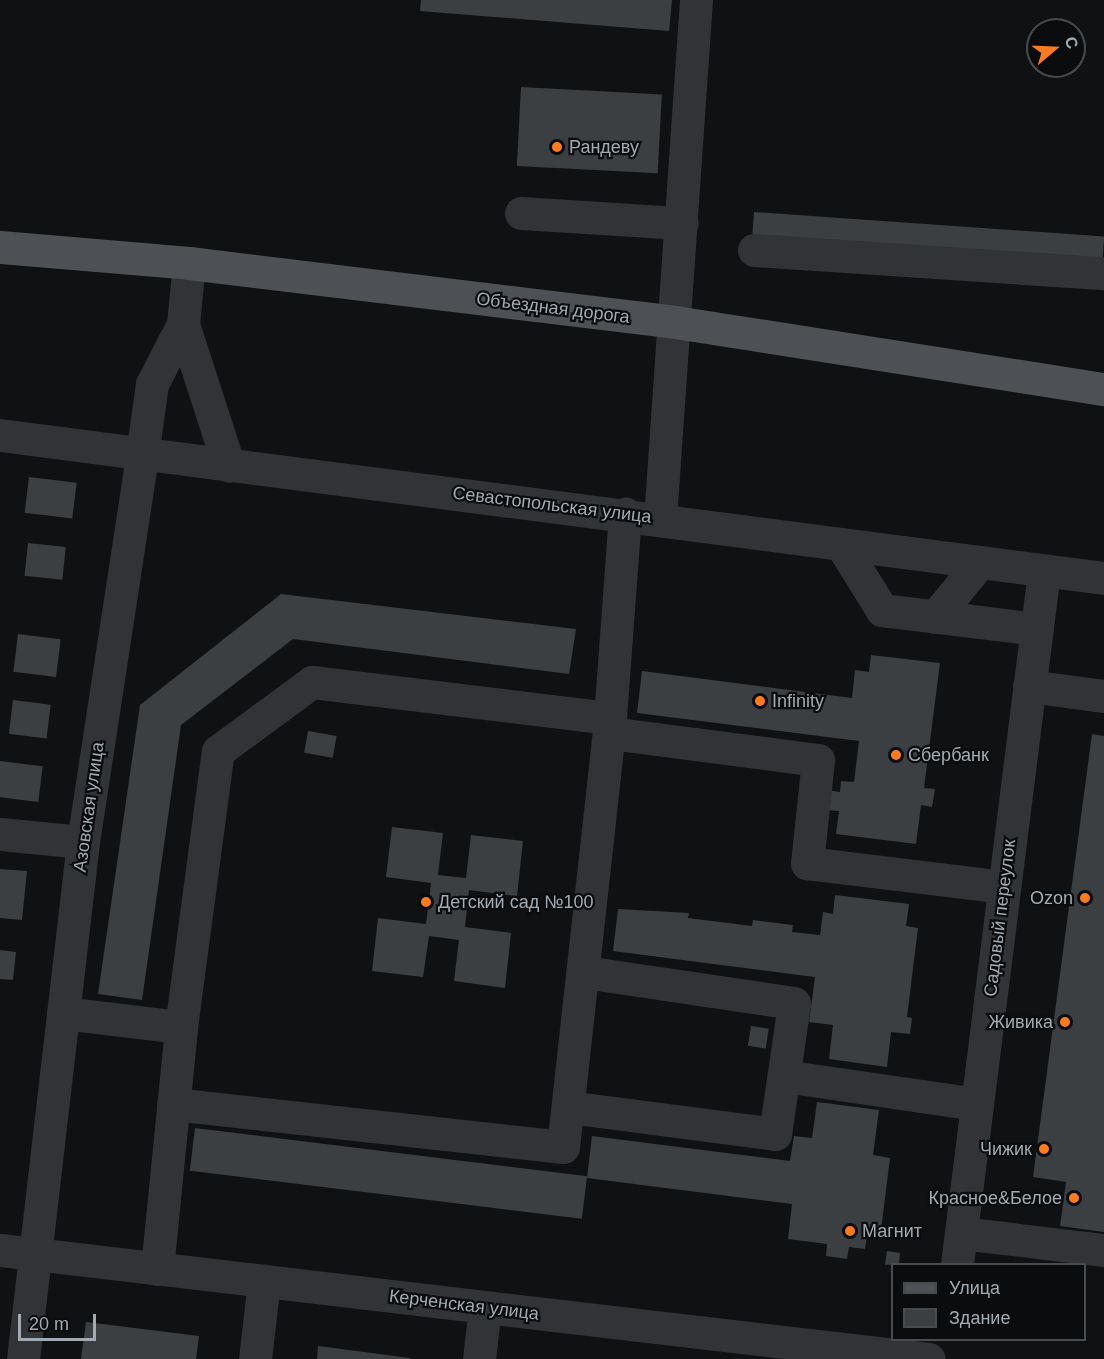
<!DOCTYPE html>
<html>
<head>
<meta charset="utf-8">
<style>
	body { margin:0 }
	#map { position:relative; width:1104px; height:1359px; overflow:hidden; background:#101112; font-family:Helvetica,sans-serif }
	div>[style] { position:absolute }
	.building>* { inset:0; background:#3c3f42; transform-origin:0 0 }
	.minor>* { height:33px; margin:-16.5px; padding:0 16.5px; transform-origin:16.5px; border-radius:16.5px; background:#313337 }
	.major>* { height:33px; margin:-16.5px; padding:0 16.5px; transform-origin:16.5px; border-radius:16.5px; background:#4d5156 }
	.dots>* { width:16px; height:16px; translate:-50% -50%; box-sizing:border-box; border:3px solid #0b0c0d; border-radius:50% }
	span { translate:-50% -50%; white-space:nowrap; text-align:center; line-height:1.15; -webkit-text-stroke:4.5px #0b0c0d; paint-order:stroke }
	.poi-label { font-size:18px; color:#a0abb4 }
	.left { translate:0 -50%; text-align:left }
	.right { translate:-100% -50%; text-align:right }
	.street-label { font-size:18px; color:#a0abb4 }
	.legend { position:absolute; left:891px; top:1263px; width:195px; height:78px; box-sizing:border-box; background:#0b0c0d; border:2px solid #474c50; margin:0; padding:8px 10px; list-style:none; font-size:18px; color:#a0abb4 }
	.legend li { display:flex; align-items:center; gap:12px; height:30px }
	.legend b { width:30px; border:2px solid #474c50 }
	.north { position:absolute; left:1026px; top:18px; width:60px; height:60px; box-sizing:border-box; background:#0b0c0d; border:2px solid #474c50; border-radius:50%; rotate:71deg; font-size:16px; font-weight:700; line-height:24px; text-align:center; color:#a0abb4 }
	.north::after { content:''; display:block; margin:auto; width:21px; height:27px; background:#fc7b1e; clip-path:polygon(50% 0,100% 100%,50% 72%,0 100%) }
	.scale { position:absolute; left:18px; top:1314px; width:78px; height:27px; box-sizing:border-box; border:3px solid #a0abb4; border-top:0; padding-left:8px; font-size:18px; line-height:21px; white-space:nowrap; color:#a0abb4; -webkit-text-stroke:4px #0b0c0d; paint-order:stroke }
</style>
</head>
<body>
<div id="map">
	<div class="building">
		<div style="clip-path:polygon(421px 0,672px 0,669px 31px,420px 11px)"></div>
		<div style="left:521px;top:87px;width:141px;height:79px;rotate:3deg"></div>
		<div style="left:754px;top:212px;width:351px;height:23px;rotate:4deg"></div>
		<div style="left:29px;top:477px;width:48px;height:36px;rotate:7deg"></div>
		<div style="left:28px;top:543px;width:38px;height:33px;rotate:6deg"></div>
		<div style="clip-path:polygon(281px 594px,576px 629px,569px 674px,293px 639px,181px 725px,142px 1000px,98px 994px,140px 705px)"></div>
		<div style="left:18px;top:634px;width:43px;height:38px;rotate:7deg"></div>
		<div style="clip-path:polygon(871px 655px,940px 663px,924px 788px,935px 789px,932px 807px,921px 805px,916px 844px,836px 834px,839px 811px,824px 810px,827px 790px,840px 792px,841px 781px,854px 782px,859px 741px,637px 713px,642px 671px,852px 698px,855px 670px,869px 672px)"></div>
		<div style="left:13px;top:700px;width:38px;height:34px;rotate:7deg"></div>
		<div style="left:308px;top:731px;width:29px;height:22px;rotate:10deg"></div>
		<div style="clip-path:polygon(1092px 734px,1104px 736px,1104px 1232px,1060px 1226px,1066px 1182px,1033px 1177px)"></div>
		<div style="left:0;top:761px;width:43px;height:36px;rotate:7deg"></div>
		<div style="clip-path:polygon(392px 827px,443px 833px,438px 875px,466px 878px,471px 835px,523px 841px,517px 896px,469px 890px,465px 927px,511px 933px,505px 988px,454px 981px,459px 940px,429px 936px,423px 977px,372px 971px,378px 918px,426px 924px,431px 883px,386px 877px)"></div>
		<div style="clip-path:polygon(0 869px,27px 871px,22px 920px,0 918px)"></div>
		<div style="clip-path:polygon(835px 895px,909px 904px,906px 926px,918px 928px,907px 1017px,912px 1018px,910px 1034px,891px 1032px,887px 1067px,829px 1059px,833px 1025px,809px 1022px,815px 977px,613px 951px,618px 909px,689px 913px,688px 918px,752px 926px,753px 920px,793px 925px,792px 932px,820px 935px,823px 912px,833px 914px)"></div>
		<div style="clip-path:polygon(0 950px,16px 952px,13px 980px,0 979px)"></div>
		<div style="left:751px;top:1026px;width:18px;height:20px;rotate:9deg"></div>
		<div style="clip-path:polygon(817px 1102px,879px 1110px,873px 1155px,890px 1158px,881px 1230px,868px 1229px,865px 1249px,849px 1247px,847px 1259px,826px 1256px,827px 1244px,788px 1239px,792px 1204px,587px 1178px,592px 1136px,790px 1161px,794px 1136px,812px 1138px)"></div>
		<div style="left:195px;top:1128px;width:395px;height:43px;rotate:7deg"></div>
		<div style="clip-path:polygon(887px 1251px,900px 1253px,899px 1264px,885px 1265px)"></div>
		<div style="clip-path:polygon(86px 1322px,199px 1336px,196px 1359px,81px 1359px)"></div>
		<div style="clip-path:polygon(318px 1346px,410px 1358px,410px 1359px,317px 1359px)"></div>
	</div>
	<div class="minor">
		<div style="left:521px;top:213px;width:161px;rotate:3.6deg"></div>
		<div style="left:754px;top:250px;width:351px;rotate:3.8deg"></div>
		<div style="left:183px;top:324px;width:149px;rotate:72.1deg"></div>
		<div style="left:0;top:435px;width:1113px;rotate:7.38deg"></div>
		<div style="left:660px;top:519px;width:520px;rotate:-86.03deg"></div>
		<div style="left:841px;top:544px;width:78px;rotate:58.2deg"></div>
		<div style="left:882px;top:610px;width:156px;rotate:7deg"></div>
		<div style="left:935px;top:617px;width:71px;rotate:-50.7deg"></div>
		<div style="left:1029px;top:686px;width:76px;rotate:7.6deg"></div>
		<div style="left:610px;top:733px;width:210px;rotate:7.4deg"></div>
		<div style="left:818px;top:760px;width:104px;rotate:96.1deg"></div>
		<div style="left:807px;top:863px;width:198px;rotate:6.9deg"></div>
		<div style="left:0;top:834px;width:83px;rotate:5.5deg"></div>
		<div style="left:63px;top:1013px;width:119px;rotate:6.8deg"></div>
		<div style="left:784px;top:1076px;width:195px;rotate:8.3deg"></div>
		<div style="left:173px;top:1104px;width:392px;rotate:6.3deg"></div>
		<div style="left:563px;top:1147px;width:432px;rotate:-83.7deg"></div>
		<div style="left:568px;top:1107px;width:209px;rotate:7.4deg"></div>
		<div style="left:775px;top:1134px;width:132px;rotate:-81.7deg"></div>
		<div style="left:794px;top:1003px;width:212px;rotate:-171.6deg"></div>
		<div style="left:961px;top:1233px;width:144px;rotate:6.8deg"></div>
		<div style="left:0;top:1250px;width:935px;rotate:6.69deg"></div>
		<div style="left:957px;top:1264px;width:698px;rotate:-82.84deg"></div>
		<div style="left:157px;top:1269px;width:243px;rotate:-84.3deg"></div>
		<div style="left:181px;top:1027px;width:278px;rotate:-82.4deg"></div>
		<div style="left:218px;top:751px;width:117px;rotate:-36.3deg"></div>
		<div style="left:312px;top:682px;width:300px;rotate:6.9deg"></div>
		<div style="left:610px;top:718px;width:205px;rotate:-85.8deg"></div>
		<div style="left:23px;top:1359px;width:520px;rotate:-83.38deg"></div>
		<div style="left:83px;top:842px;width:391px;rotate:-81.3deg"></div>
		<div style="left:142px;top:455px;width:72px;rotate:-82deg"></div>
		<div style="left:152px;top:384px;width:68px;rotate:-62.7deg"></div>
		<div style="left:183px;top:324px;width:61px;rotate:-84.4deg"></div>
		<div style="left:255px;top:1359px;width:79px;rotate:-83.4deg"></div>
		<div style="left:479px;top:1359px;width:52px;rotate:-83.4deg"></div>
	</div>
	<div class="major">
		<div style="left:0;top:247px;width:190px;rotate:4.8deg"></div>
		<div style="left:189px;top:263px;width:490px;rotate:6.9deg"></div>
		<div style="left:675px;top:322px;width:434px;rotate:8.9deg"></div>
	</div>
	<div class="dots">
		<div style="left:557px;top:147px;background:#fc7b1e"></div>
		<div style="left:760px;top:701px;background:#fc7b1e"></div>
		<div style="left:896px;top:755px;background:#fc7b1e"></div>
		<div style="left:1085px;top:898px;background:#fc7b1e"></div>
		<div style="left:426px;top:902px;background:#fc7b1e"></div>
		<div style="left:1065px;top:1022px;background:#fc7b1e"></div>
		<div style="left:1044px;top:1149px;background:#fc7b1e"></div>
		<div style="left:1074px;top:1198px;background:#fc7b1e"></div>
		<div style="left:850px;top:1231px;background:#fc7b1e"></div>
	</div>
	<div class="poi-label">
		<span class="left" style="left:569px;top:147px">Рандеву</span>
		<span class="left" style="left:772px;top:701px">Infinity</span>
		<span class="left" style="left:908px;top:755px">Сбербанк</span>
		<span class="right" style="left:1073px;top:898px">Ozon</span>
		<span class="left" style="left:438px;top:902px">Детский сад №100</span>
		<span class="right" style="left:1053px;top:1022px">Живика</span>
		<span class="right" style="left:1032px;top:1149px">Чижик</span>
		<span class="right" style="left:1062px;top:1198px">Красное&amp;Белое</span>
		<span class="left" style="left:862px;top:1231px">Магнит</span>
	</div>
	<div class="street-label">
		<span style="left:553px;top:308px;rotate:7deg">Объездная дорога</span>
		<span style="left:552px;top:505px;rotate:7deg">Севастопольская улица</span>
		<span style="left:89px;top:807px;rotate:-82deg">Азовская улица</span>
		<span style="left:1000px;top:918px;rotate:-83deg">Садовый переулок</span>
		<span style="left:464px;top:1305px;rotate:7deg">Керченская улица</span>
	</div>
	<ul class="legend">
	<li><b style="height:8px;background:#4d5156"></b>Улица</li>
	<li><b style="height:16px;background:#3c3f42"></b>Здание</li>
	</ul>
	<div class="north">С</div>
	<div class="scale">20 m</div>
</div>
</body>
</html>
